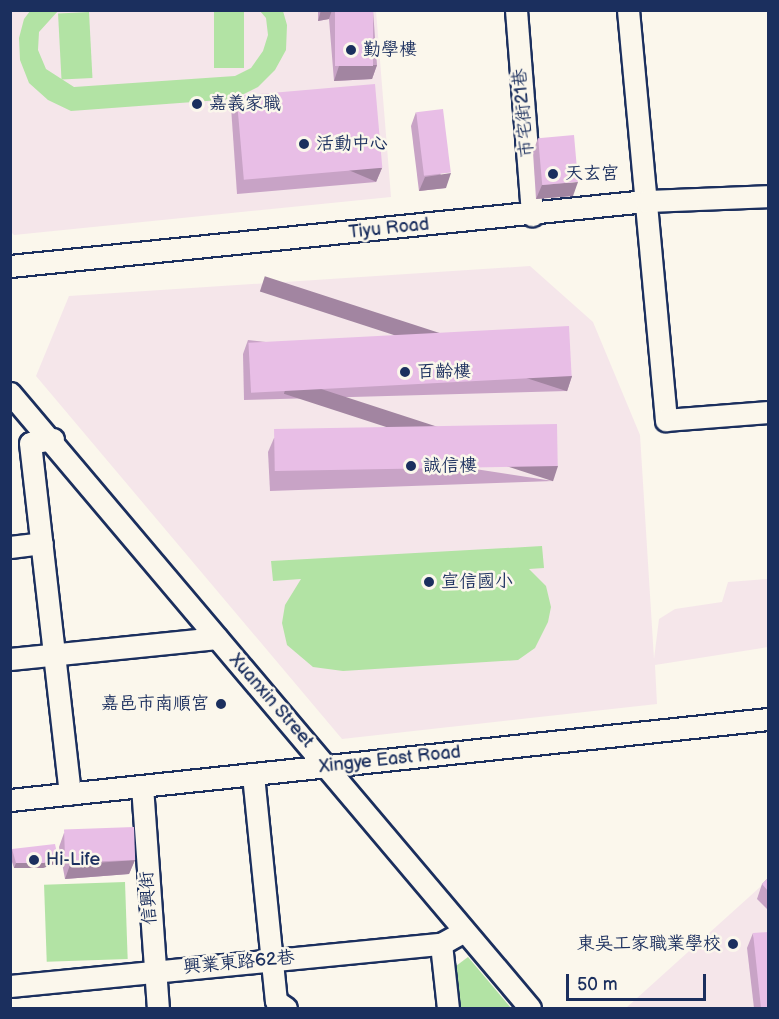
<!DOCTYPE html>
<html>
<head>
<meta charset="utf-8">
<style>
	body { margin:0 }
	#map { position:relative; width:779px; height:1019px; overflow:hidden; background:#fbf7ec; font-family:"Balsamiq Sans","LXGW WenKai TC",sans-serif }
	div>[style] { position:absolute }
	.built>* { inset:0; background:#f5e6ea }
	.green>* { inset:0; background:#b2e3a4; transform-origin:0 0 }
	.roads { filter:drop-shadow(2px 0 #1b2f5e) drop-shadow(-2px 0 #1b2f5e) drop-shadow(0 2px #1b2f5e) drop-shadow(0 -2px #1b2f5e) }
	.minor>* { height:21px; margin:-10.5px; padding:0 10.5px; transform-origin:10.5px; border-radius:10.5px; background:#fbf7ec }
	.wall>* { inset:0; background:#c8a3c6 }
	.shaded-wall>* { inset:0; background:#a285a1; transform-origin:0 0 }
	.building>* { inset:0; background:#e8bee6; transform-origin:0 0 }
	.dots>* { width:16px; height:16px; translate:-50% -50%; box-sizing:border-box; border:3px solid #fbf7ec; border-radius:50% }
	span { translate:-50% -50%; white-space:nowrap; text-align:center; line-height:1.15; -webkit-text-stroke:5px #fbf7ec; paint-order:stroke }
	.poi-label { font-size:18px; color:#1b2f5e }
	.left { translate:0 -50%; text-align:left }
	.right { translate:-100% -50%; text-align:right }
	.street-label { font-size:18px; color:#1b2f5e }
	.frame { position:absolute; inset:0; border:12px solid #1b2f5e; pointer-events:none }
	.scale { position:absolute; left:566px; top:974px; width:140px; height:27px; box-sizing:border-box; border:3px solid #1b2f5e; border-top:0; padding-left:8px; font-size:18px; line-height:21px; white-space:nowrap; color:#1b2f5e; -webkit-text-stroke:4px #fbf7ec; paint-order:stroke }
</style>
</head>
<body>
<div id="map">
	<div class="built">
		<div style="clip-path:polygon(11px 11px,376px 11px,391px 197px,14px 235px,11px 232px)"></div>
		<div style="clip-path:polygon(530px 266px,593px 322px,640px 435px,654px 659px,659px 619px,675px 609px,722px 602px,728px 582px,768px 579px,768px 647px,655px 665px,657px 704px,342px 739px,36px 376px,69px 296px)"></div>
		<div style="clip-path:polygon(768px 880px,768px 1008px,626px 1008px)"></div>
	</div>
	<div class="green">
		<div style="clip-path:polygon(30px 11px,58px 11px,39px 32px,38px 50px,46px 69px,74px 87px,235px 76px,251px 68px,263px 51px,268px 35px,266px 18px,260px 11px,283px 11px,287px 25px,286px 50px,275px 70px,258px 87px,234px 99px,71px 111px,48px 100px,29px 83px,20px 60px,19px 38px,24px 19px)"></div>
		<div style="left:214px;top:11px;width:30px;height:57px"></div>
		<div style="left:89px;top:12px;width:66px;height:31px;rotate:87deg"></div>
		<div style="clip-path:polygon(542px 546px,544px 568px,529px 569px,546px 586px,551px 607px,548px 622px,535px 648px,518px 660px,343px 671px,313px 667px,287px 645px,282px 623px,285px 605px,301px 579px,273px 581px,271px 561px)"></div>
		<div style="left:125px;top:882px;width:77px;height:81px;rotate:88deg"></div>
		<div style="clip-path:polygon(468px 957px,511px 1008px,457px 1008px,452px 969px)"></div>
	</div>
	<div class="roads">
		<div class="minor">
			<div style="left:516px;top:10px;width:206px;rotate:85.5deg"></div>
			<div style="left:628px;top:10px;width:412px;rotate:84.7deg"></div>
			<div style="left:666px;top:420px;width:102px;rotate:-4.5deg"></div>
			<div style="left:10px;top:266px;width:639px;rotate:-5.84deg"></div>
			<div style="left:646px;top:201px;width:122px;rotate:-2.3deg"></div>
			<div style="left:10px;top:393px;width:805px;rotate:49.78deg"></div>
			<div style="left:53px;top:439px;width:23px;rotate:170deg"></div>
			<div style="left:30px;top:443px;width:353px;rotate:83.5deg"></div>
			<div style="left:10px;top:547px;width:32px;rotate:-7deg"></div>
			<div style="left:10px;top:659px;width:208px;rotate:-5.8deg"></div>
			<div style="left:253px;top:775px;width:227px;rotate:84.2deg"></div>
			<div style="left:276px;top:1001px;width:12px;rotate:35deg"></div>
			<div style="left:142px;top:786px;width:223px;rotate:85.9deg"></div>
			<div style="left:10px;top:800px;width:762px;rotate:-6.1deg"></div>
			<div style="left:441px;top:944px;width:64px;rotate:83.8deg"></div>
			<div style="left:10px;top:986px;width:433px;rotate:-5.6deg"></div>
			<div style="left:441px;top:944px;width:26px;rotate:-29deg"></div>
		</div>
	</div>
	<div class="wall">
		<div style="clip-path:polygon(318px 10px,373px 10px,377px 65px,372px 79px,334px 81px,329px 19px,318px 21px)"></div>
		<div style="clip-path:polygon(236px 93px,382px 168px,376px 182px,237px 194px,231px 107px)"></div>
		<div style="clip-path:polygon(416px 112px,446px 188px,419px 191px,411px 126px)"></div>
		<div style="clip-path:polygon(538px 138px,573px 196px,536px 199px,533px 152px)"></div>
		<div style="clip-path:polygon(248px 340px,572px 376px,567px 391px,244px 400px,243px 354px)"></div>
		<div style="clip-path:polygon(274px 438px,553px 481px,270px 491px,268px 452px)"></div>
		<div style="clip-path:polygon(64px 833px,135px 860px,129px 874px,65px 879px,59px 847px)"></div>
		<div style="clip-path:polygon(12px 849px,58px 858px,57px 863px,43px 868px,14px 868px,10px 856px)"></div>
		<div style="clip-path:polygon(768px 878px,768px 910px,757px 899px,762px 884px)"></div>
		<div style="clip-path:polygon(753px 933px,768px 1008px,754px 1008px,747px 948px)"></div>
	</div>
	<div class="shaded-wall">
		<div style="clip-path:polygon(321px 10px,332px 10px,329px 19px,318px 21px)"></div>
		<div style="clip-path:polygon(377px 65px,372px 79px,334px 81px,339px 66px)"></div>
		<div style="left:382px;top:168px;width:15px;height:141px;rotate:113deg"></div>
		<div style="clip-path:polygon(451px 173px,446px 188px,419px 191px,425px 177px)"></div>
		<div style="clip-path:polygon(578px 182px,573px 196px,536px 199px,542px 185px)"></div>
		<div style="left:572px;top:376px;width:16px;height:323px;rotate:108deg"></div>
		<div style="left:558px;top:466px;width:16px;height:283px;rotate:108deg"></div>
		<div style="clip-path:polygon(58px 858px,57px 863px,43px 868px,14px 868px,16px 863px)"></div>
		<div style="clip-path:polygon(135px 860px,129px 874px,65px 879px,70px 865px)"></div>
	</div>
	<div class="building">
		<div style="left:335px;top:10px;width:38px;height:56px"></div>
		<div style="left:375px;top:84px;width:84px;height:139px;rotate:85deg"></div>
		<div style="left:443px;top:109px;width:64px;height:27px;rotate:83deg"></div>
		<div style="left:574px;top:135px;width:47px;height:36px;rotate:85deg"></div>
		<div style="left:569px;top:326px;width:50px;height:321px;rotate:87deg"></div>
		<div style="left:557px;top:424px;width:42px;height:283px;rotate:89deg"></div>
		<div style="left:134px;top:827px;width:33px;height:70px;rotate:88deg"></div>
		<div style="clip-path:polygon(55px 844px,58px 858px,44px 863px,16px 863px,12px 849px)"></div>
		<div style="clip-path:polygon(768px 878px,768px 891px,762px 884px)"></div>
		<div style="clip-path:polygon(768px 932px,768px 1008px,761px 1008px,753px 933px)"></div>
	</div>
	<div class="dots">
		<div style="left:351px;top:50px;background:#1b2f5e"></div>
		<div style="left:197px;top:104px;background:#1b2f5e"></div>
		<div style="left:304px;top:144px;background:#1b2f5e"></div>
		<div style="left:553px;top:174px;background:#1b2f5e"></div>
		<div style="left:405px;top:372px;background:#1b2f5e"></div>
		<div style="left:411px;top:466px;background:#1b2f5e"></div>
		<div style="left:429px;top:582px;background:#1b2f5e"></div>
		<div style="left:221px;top:704px;background:#1b2f5e"></div>
		<div style="left:34px;top:860px;background:#1b2f5e"></div>
		<div style="left:733px;top:944px;background:#1b2f5e"></div>
	</div>
	<div class="poi-label">
		<span class="left" style="left:363px;top:50px">勤學樓</span>
		<span class="left" style="left:209px;top:104px">嘉義家職</span>
		<span class="left" style="left:316px;top:144px">活動中心</span>
		<span class="left" style="left:565px;top:174px">天玄宮</span>
		<span class="left" style="left:417px;top:372px">百齡樓</span>
		<span class="left" style="left:423px;top:466px">誠信樓</span>
		<span class="left" style="left:441px;top:582px">宣信國小</span>
		<span class="right" style="left:209px;top:704px">嘉邑市南順宮</span>
		<span class="left" style="left:46px;top:860px">Hi-Life</span>
		<span class="right" style="left:721px;top:944px">東吳工家職業學校</span>
	</div>
	<div class="street-label">
		<span style="left:524px;top:113px;rotate:-95deg">市宅街21巷</span>
		<span style="left:389px;top:229px;rotate:-6deg">Tiyu Road</span>
		<span style="left:271px;top:701px;rotate:49deg">Xuanxin Street</span>
		<span style="left:390px;top:760px;rotate:-6deg">Xingye East Road</span>
		<span style="left:149px;top:898px;rotate:-94deg">信興街</span>
		<span style="left:239px;top:963px;rotate:-5deg">興業東路62巷</span>
	</div>
	<div class="frame"></div>
	<div class="scale">50 m</div>
</div>
</body>
</html>
